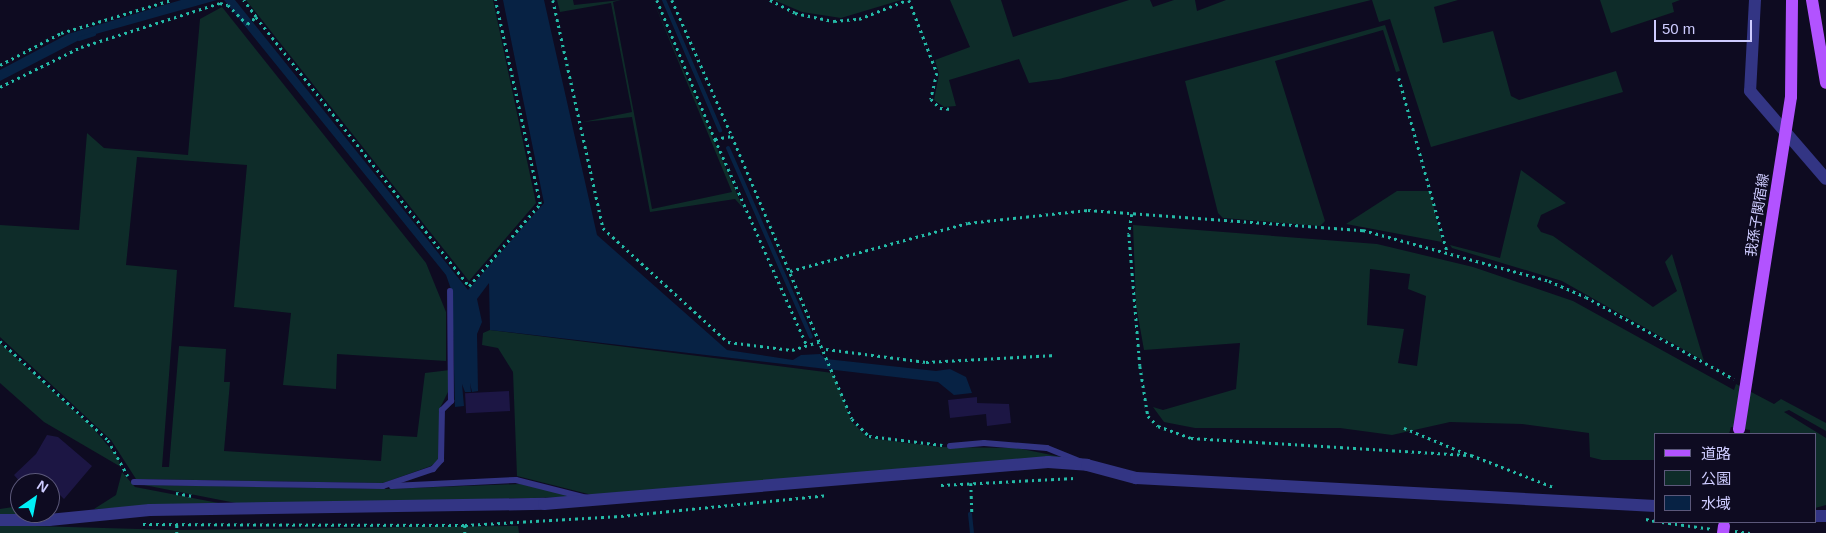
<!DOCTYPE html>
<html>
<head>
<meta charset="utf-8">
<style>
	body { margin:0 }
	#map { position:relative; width:1826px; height:533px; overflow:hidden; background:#0e0b21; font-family:Helvetica,"Noto Sans JP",sans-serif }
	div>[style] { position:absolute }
	.green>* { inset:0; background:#0e2c29 }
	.water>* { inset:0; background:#072244 }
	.stream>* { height:4px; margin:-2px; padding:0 2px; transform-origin:2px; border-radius:2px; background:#072244 }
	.building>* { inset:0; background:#1c1644; transform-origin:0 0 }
	.path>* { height:2.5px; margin-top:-1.25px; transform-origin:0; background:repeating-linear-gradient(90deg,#24baa7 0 2.5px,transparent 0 6.5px) }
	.lane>* { height:6px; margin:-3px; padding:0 3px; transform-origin:3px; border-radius:3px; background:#333584 }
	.street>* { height:12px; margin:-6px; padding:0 6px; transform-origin:6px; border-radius:6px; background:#333584 }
	.primary>* { height:12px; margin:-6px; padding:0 6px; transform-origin:6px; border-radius:6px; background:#b253ff }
	.primary-bridge>* { height:12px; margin:-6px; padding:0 6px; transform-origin:6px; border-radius:6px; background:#b253ff }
	span { translate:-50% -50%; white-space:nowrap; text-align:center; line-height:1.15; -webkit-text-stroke:4px #0e0b21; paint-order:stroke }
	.street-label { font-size:14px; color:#ceccff }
	.legend { position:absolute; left:1654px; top:433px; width:162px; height:90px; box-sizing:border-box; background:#0e0b21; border:1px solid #5b587a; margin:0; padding:6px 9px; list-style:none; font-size:15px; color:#ceccff }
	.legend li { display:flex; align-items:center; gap:10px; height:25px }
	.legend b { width:25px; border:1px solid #5b587a }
	.north { position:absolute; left:10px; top:473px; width:50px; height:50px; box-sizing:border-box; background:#0e0b21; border:1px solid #5b587a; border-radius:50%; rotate:33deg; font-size:14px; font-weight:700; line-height:20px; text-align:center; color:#ceccff }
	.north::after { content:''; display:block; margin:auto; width:18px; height:22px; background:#00eff7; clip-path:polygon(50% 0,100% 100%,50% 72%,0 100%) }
	.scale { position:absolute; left:1654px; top:20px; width:98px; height:22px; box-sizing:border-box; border:2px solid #ceccff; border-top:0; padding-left:6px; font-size:15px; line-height:18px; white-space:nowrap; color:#ceccff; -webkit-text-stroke:4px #0e0b21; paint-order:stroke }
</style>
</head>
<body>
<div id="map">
	<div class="green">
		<div style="clip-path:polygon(246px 0,493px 0,536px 203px,469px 281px)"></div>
		<div style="clip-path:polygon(557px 0,573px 0,574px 5px,621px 0,613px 2px,652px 209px,732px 192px,653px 0,743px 208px,735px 199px,650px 212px,632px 117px,583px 122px,632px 112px,611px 3px,560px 12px)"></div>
		<div style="clip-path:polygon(774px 0,901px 0,841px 18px,802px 12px)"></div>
		<div style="clip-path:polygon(950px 0,1001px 0,1013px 37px,1129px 0,1150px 0,1153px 7px,1174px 0,1195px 0,1197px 11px,1226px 0,1371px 0,1059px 79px,1029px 83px,1019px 59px,949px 80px,956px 106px,944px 107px,934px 100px,939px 74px,935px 60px,970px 47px)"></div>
		<div style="clip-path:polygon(1372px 0,1458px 0,1434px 7px,1443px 43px,1493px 31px,1511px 96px,1519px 100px,1616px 71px,1623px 92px,1431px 147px,1390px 19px,1379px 22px)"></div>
		<div style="clip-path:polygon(1600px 0,1680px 0,1672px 3px,1674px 12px,1611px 33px)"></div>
		<div style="clip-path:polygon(222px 7px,426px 263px,446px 312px,446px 361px,337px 354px,336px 389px,283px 385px,291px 313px,234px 307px,247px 165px,137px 157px,126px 265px,177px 270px,162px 467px,169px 467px,179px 346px,226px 349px,224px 382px,230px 382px,224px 451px,381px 461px,383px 435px,417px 437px,425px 373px,450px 370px,449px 390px,440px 408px,439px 460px,431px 466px,383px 483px,136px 479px,111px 440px,0 337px,0 225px,79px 230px,87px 133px,104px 148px,188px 155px,200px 19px)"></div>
		<div style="clip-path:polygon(1385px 25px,1400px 71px,1396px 72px,1383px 30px,1275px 61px,1325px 221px,1320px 226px,1223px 218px,1218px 213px,1185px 81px)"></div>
		<div style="clip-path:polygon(1521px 170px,1566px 203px,1541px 215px,1537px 226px,1541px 232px,1553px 236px,1653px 307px,1677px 291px,1665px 262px,1672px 254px,1704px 361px,1562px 281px,1452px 248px,1450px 245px,1500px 258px)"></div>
		<div style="clip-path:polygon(1397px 191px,1430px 191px,1442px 242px,1346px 224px)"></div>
		<div style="clip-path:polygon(evenodd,1133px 225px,1377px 244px,1473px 267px,1573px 301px,1734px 390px,1736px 384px,1774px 404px,1781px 399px,1826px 423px,1826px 431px,1789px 410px,1784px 412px,1826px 438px,1826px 505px,1815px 508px,1815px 434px,1750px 434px,1750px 430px,1731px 427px,1729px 434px,1655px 434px,1655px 460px,1602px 460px,1590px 457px,1589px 433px,1522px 424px,1450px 422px,1392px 435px,1340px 428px,1195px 428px,1164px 422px,1153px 407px,1163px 410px,1236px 389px,1240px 343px,1144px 350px,1136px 305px,1133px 225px,1370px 269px,1410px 274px,1408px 289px,1426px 296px,1417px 366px,1398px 363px,1404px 329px,1367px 325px,1370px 269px)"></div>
		<div style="clip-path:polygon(490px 330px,833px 373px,852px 422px,868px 438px,940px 447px,1017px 448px,1071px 459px,596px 496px,517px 476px,513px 372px,498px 348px,482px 345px,483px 333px)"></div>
		<div style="clip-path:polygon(0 343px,92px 427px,117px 456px,121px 467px,44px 422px,0 383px)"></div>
		<div style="clip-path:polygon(122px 472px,135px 487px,229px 505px,94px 509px,116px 495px)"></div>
		<div style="clip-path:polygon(520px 484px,578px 497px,241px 504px,144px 485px,386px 489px)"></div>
		<div style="clip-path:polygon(13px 507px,19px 515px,0 515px,0 509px)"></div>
		<div style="clip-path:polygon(0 525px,173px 530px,518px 526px,519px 533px,0 533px)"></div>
	</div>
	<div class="water">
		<div style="clip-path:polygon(181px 0,217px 0,85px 37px,0 81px,0 70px,68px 34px)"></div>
		<div style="clip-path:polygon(224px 0,235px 0,468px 290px,544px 203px,503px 0,544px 0,597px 235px,727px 350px,793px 360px,801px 355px,820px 354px,826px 359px,936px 371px,950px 369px,966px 377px,972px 393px,954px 395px,938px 382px,490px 330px,489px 283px,477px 299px,482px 322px,477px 334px,478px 391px,472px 392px,470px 383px,471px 392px,465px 392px,462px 384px,464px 406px,455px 407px,452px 292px,446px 275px)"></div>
	</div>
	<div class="stream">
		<div style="left:664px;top:0;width:142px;rotate:66.7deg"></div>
		<div style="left:79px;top:39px;width:16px;rotate:-18deg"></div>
		<div style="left:728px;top:148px;width:206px;rotate:66.3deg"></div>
		<div style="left:970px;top:514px;width:19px;rotate:84deg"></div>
	</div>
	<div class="building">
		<div style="left:509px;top:391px;width:20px;height:44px;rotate:87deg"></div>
		<div style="clip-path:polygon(977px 397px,977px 403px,1009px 404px,1011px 423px,987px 426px,986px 414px,950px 418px,948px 400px)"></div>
		<div style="clip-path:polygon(47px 435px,58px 437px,92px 466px,64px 499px,56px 491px,50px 497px,50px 483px,21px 483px,14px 475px,36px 454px)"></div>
	</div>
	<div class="path">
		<div style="left:553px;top:0;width:233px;rotate:77.6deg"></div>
		<div style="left:603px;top:228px;width:169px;rotate:42.4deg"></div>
		<div style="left:728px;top:342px;width:64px;rotate:7.1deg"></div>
		<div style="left:792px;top:350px;width:31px;rotate:-17deg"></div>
		<div style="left:657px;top:0;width:151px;rotate:67.4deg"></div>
		<div style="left:715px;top:139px;width:17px;rotate:-10deg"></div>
		<div style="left:732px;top:136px;width:307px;rotate:67deg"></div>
		<div style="left:852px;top:419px;width:24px;rotate:45deg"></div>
		<div style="left:869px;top:436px;width:74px;rotate:7deg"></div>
		<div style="left:672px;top:0;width:149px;rotate:66.2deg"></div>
		<div style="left:770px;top:0;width:28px;rotate:27deg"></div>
		<div style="left:795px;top:13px;width:40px;rotate:12deg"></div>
		<div style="left:834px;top:21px;width:25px;rotate:-5deg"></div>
		<div style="left:859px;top:19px;width:52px;rotate:-21.6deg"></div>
		<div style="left:909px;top:0;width:78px;rotate:69deg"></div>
		<div style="left:937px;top:73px;width:27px;rotate:103deg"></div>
		<div style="left:931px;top:99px;width:13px;rotate:45deg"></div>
		<div style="left:940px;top:108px;width:12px;rotate:5deg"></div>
		<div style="left:256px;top:17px;width:343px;rotate:51.6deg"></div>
		<div style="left:469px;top:286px;width:108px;rotate:-49.1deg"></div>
		<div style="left:540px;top:204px;width:209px;rotate:-102.4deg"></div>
		<div style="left:0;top:65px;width:69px;rotate:-27.7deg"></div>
		<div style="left:61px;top:33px;width:115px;rotate:-16.7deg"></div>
		<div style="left:1399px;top:78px;width:180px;rotate:74.5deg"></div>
		<div style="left:0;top:87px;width:90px;rotate:-26.3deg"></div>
		<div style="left:81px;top:47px;width:146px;rotate:-17.6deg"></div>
		<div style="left:220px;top:3px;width:8px;rotate:14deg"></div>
		<div style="left:228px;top:5px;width:27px;rotate:45deg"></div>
		<div style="left:247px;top:24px;width:11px;rotate:-38deg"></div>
		<div style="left:256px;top:17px;width:21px;rotate:-127deg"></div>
		<div style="left:715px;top:139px;width:227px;rotate:66deg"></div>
		<div style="left:1132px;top:214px;width:20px;rotate:99deg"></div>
		<div style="left:1129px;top:234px;width:132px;rotate:85.2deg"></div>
		<div style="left:1140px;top:366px;width:51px;rotate:80.9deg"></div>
		<div style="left:1148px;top:416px;width:14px;rotate:45deg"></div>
		<div style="left:1158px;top:426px;width:35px;rotate:20deg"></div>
		<div style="left:1191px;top:438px;width:281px;rotate:3.5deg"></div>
		<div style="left:1471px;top:455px;width:88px;rotate:21.3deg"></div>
		<div style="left:790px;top:271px;width:184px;rotate:-15.1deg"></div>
		<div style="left:968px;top:223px;width:121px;rotate:-6.2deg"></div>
		<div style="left:1088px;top:210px;width:276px;rotate:4.2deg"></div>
		<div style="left:1363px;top:230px;width:193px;rotate:15.3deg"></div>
		<div style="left:1549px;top:281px;width:40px;rotate:23.4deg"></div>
		<div style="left:1586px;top:297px;width:169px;rotate:29deg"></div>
		<div style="left:0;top:341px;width:147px;rotate:42.5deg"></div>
		<div style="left:108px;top:440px;width:41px;rotate:60.9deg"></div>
		<div style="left:826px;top:349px;width:101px;rotate:7.4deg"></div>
		<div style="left:926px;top:362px;width:130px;rotate:-3.1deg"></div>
		<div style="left:1404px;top:428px;width:68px;rotate:22.4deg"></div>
		<div style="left:971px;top:483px;width:30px;rotate:88deg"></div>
		<div style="left:941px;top:485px;width:134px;rotate:-3deg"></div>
		<div style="left:176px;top:493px;width:17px;rotate:10deg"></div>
		<div style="left:1646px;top:519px;width:9px;rotate:13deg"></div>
		<div style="left:1662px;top:522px;width:51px;rotate:7.8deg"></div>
		<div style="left:143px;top:524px;width:322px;rotate:0.2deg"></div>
		<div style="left:465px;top:525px;width:156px;rotate:-3.3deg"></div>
		<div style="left:621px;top:516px;width:206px;rotate:-5.8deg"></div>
		<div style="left:177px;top:525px;width:8px;rotate:90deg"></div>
		<div style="left:465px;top:525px;width:8px;rotate:90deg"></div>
		<div style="left:1735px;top:531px;width:15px;rotate:8deg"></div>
	</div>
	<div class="lane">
		<div style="left:950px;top:446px;width:34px;rotate:-5deg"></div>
		<div style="left:984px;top:443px;width:63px;rotate:4.5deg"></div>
		<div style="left:1047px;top:448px;width:38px;rotate:22deg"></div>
		<div style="left:134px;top:482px;width:249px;rotate:0.9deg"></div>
		<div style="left:383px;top:486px;width:53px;rotate:-18.8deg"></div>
		<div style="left:433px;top:469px;width:12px;rotate:-48deg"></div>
		<div style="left:441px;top:460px;width:50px;rotate:-88.9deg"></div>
		<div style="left:442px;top:410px;width:13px;rotate:-45deg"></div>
		<div style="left:451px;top:401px;width:110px;rotate:-90.5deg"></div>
		<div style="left:392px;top:486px;width:124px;rotate:-2.8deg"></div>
		<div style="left:516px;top:480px;width:73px;rotate:14.2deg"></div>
	</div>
	<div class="street">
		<div style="left:1755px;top:0;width:91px;rotate:93.1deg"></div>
		<div style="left:1750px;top:91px;width:116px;rotate:49.2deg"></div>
		<div style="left:1815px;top:516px;width:11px"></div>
		<div style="left:0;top:520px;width:49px"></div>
		<div style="left:49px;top:520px;width:101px;rotate:-5.7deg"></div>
		<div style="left:150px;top:510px;width:394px;rotate:-0.9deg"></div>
		<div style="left:544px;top:504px;width:506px;rotate:-4.76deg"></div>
		<div style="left:1048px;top:462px;width:39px;rotate:4deg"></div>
		<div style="left:1087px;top:465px;width:51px;rotate:14.9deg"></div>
		<div style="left:1136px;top:478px;width:520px;rotate:3.09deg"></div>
	</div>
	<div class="primary">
		<div style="left:1812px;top:0;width:84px;rotate:80.4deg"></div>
		<div style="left:1791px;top:97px;width:97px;rotate:-89.4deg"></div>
	</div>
	<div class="primary-bridge">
		<div style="left:1739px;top:429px;width:336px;rotate:-81.1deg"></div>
		<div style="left:1723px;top:533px;width:7px;rotate:-82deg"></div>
	</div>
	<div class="street-label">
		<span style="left:1757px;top:215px;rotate:-81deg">我孫子関宿線</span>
	</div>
	<ul class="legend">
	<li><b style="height:6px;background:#b253ff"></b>道路</li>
	<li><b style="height:14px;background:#0e2c29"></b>公園</li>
	<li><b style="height:14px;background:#072244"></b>水域</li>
	</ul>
	<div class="north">N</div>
	<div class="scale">50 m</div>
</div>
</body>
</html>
